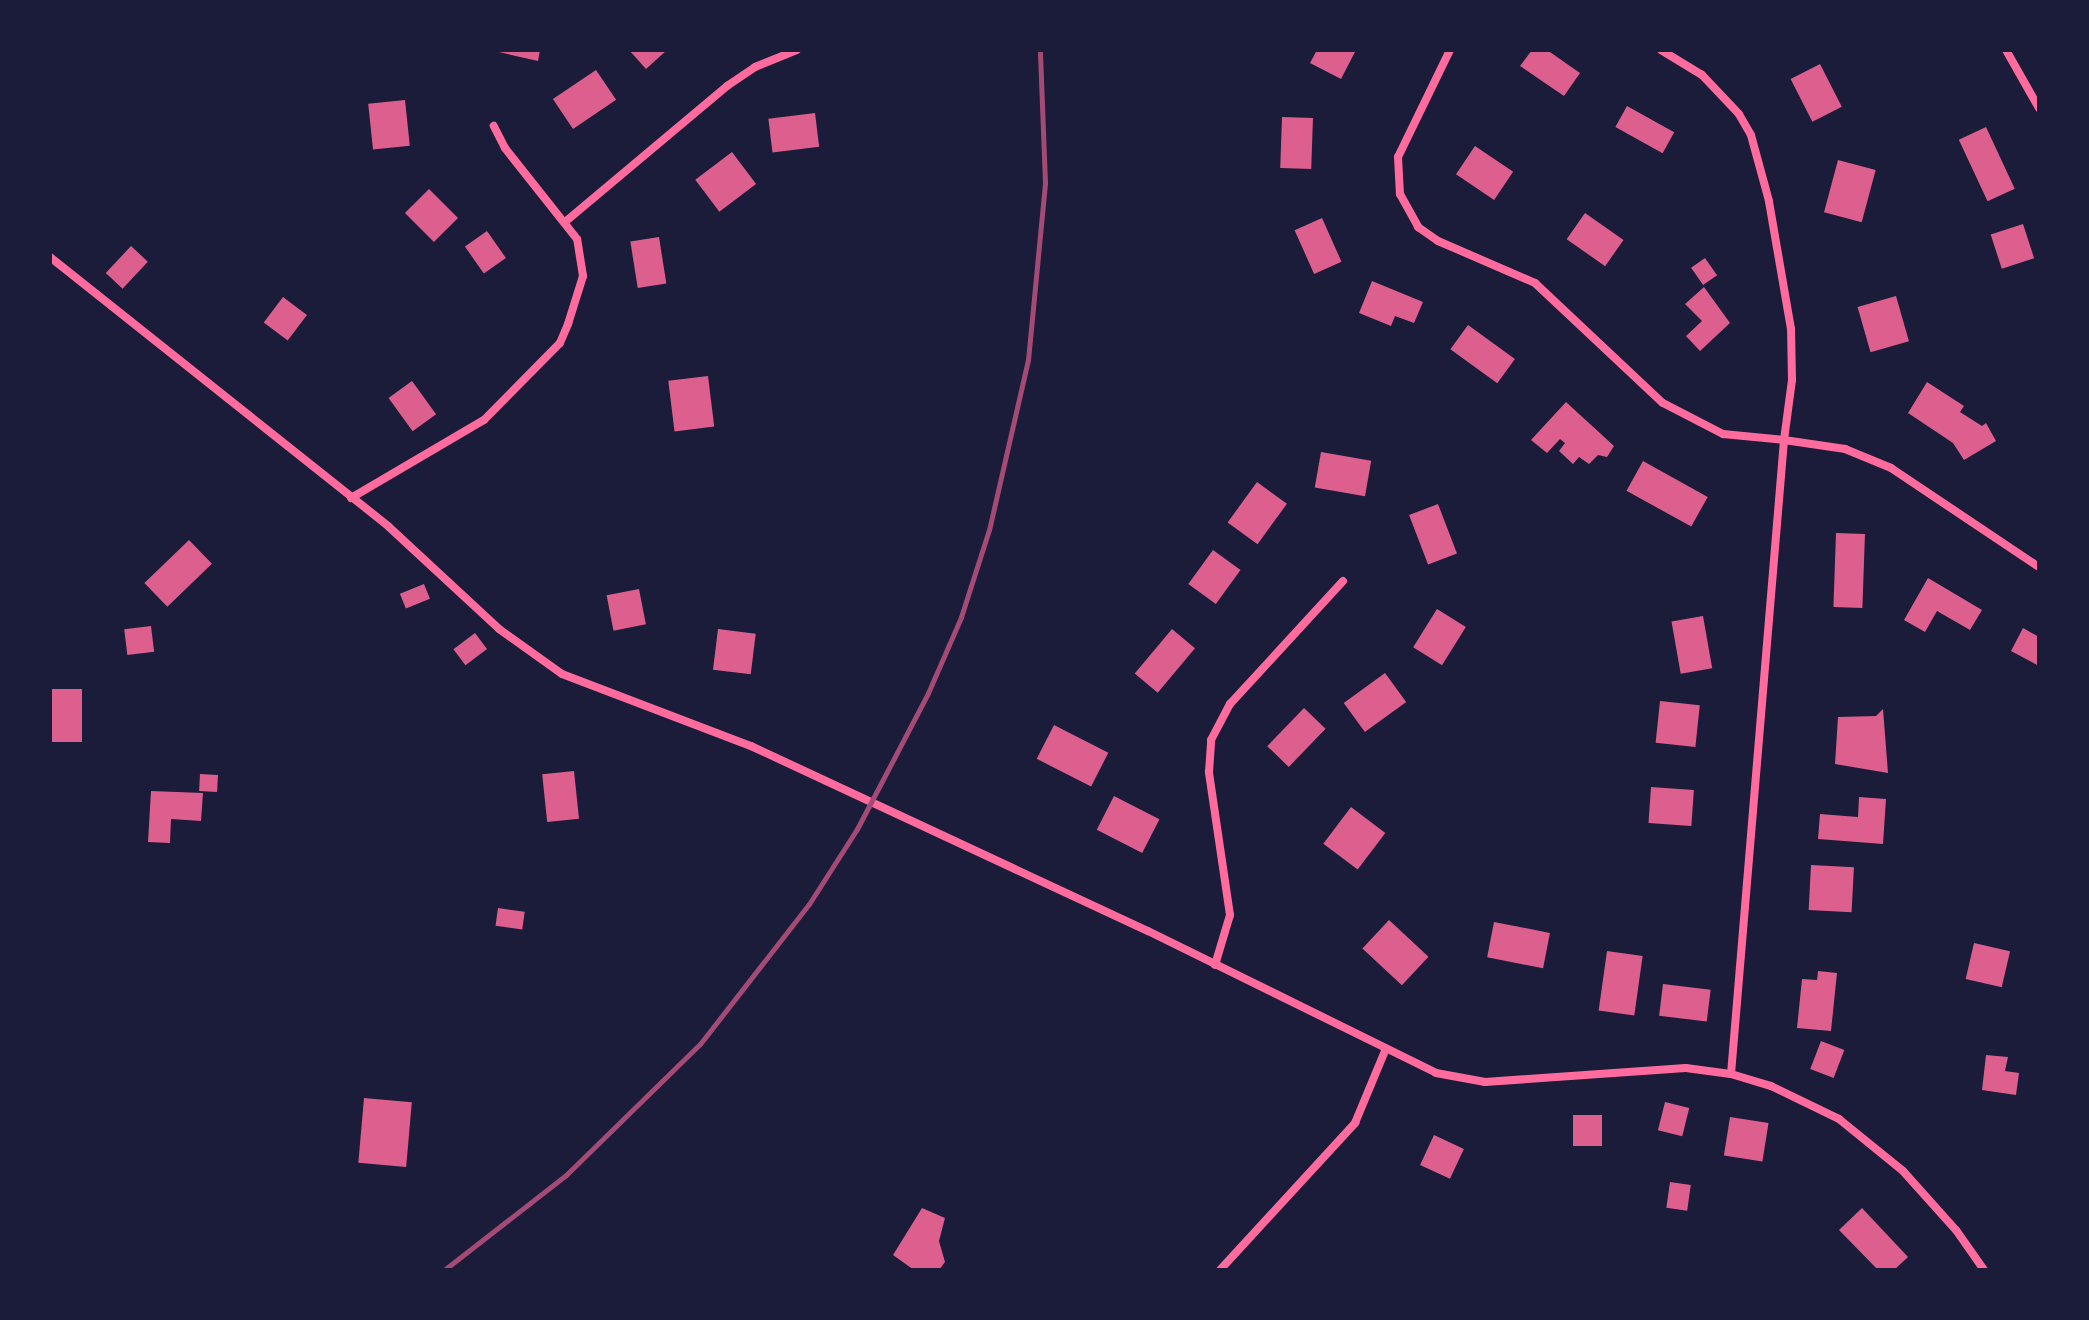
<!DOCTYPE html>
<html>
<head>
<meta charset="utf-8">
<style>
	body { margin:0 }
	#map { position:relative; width:2089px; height:1320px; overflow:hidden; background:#1b1b3a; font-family:"Sofia Sans Condensed",sans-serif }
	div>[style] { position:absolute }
	.building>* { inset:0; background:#dd5f8e; transform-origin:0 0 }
	.minor>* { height:8px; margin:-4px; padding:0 4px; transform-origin:4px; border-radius:4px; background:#ff6b9d }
	.rail>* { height:5px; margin:-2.5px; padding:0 2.5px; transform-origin:2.5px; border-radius:2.5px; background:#a44b75 }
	span { translate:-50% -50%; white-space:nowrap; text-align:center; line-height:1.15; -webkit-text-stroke:8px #1b1b3a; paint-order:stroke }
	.frame { position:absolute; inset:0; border:52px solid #1b1b3a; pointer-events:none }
</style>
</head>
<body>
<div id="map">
	<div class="building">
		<div style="clip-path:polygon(490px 50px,540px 50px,538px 61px)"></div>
		<div style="clip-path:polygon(629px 50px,667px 50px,646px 69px)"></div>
		<div style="clip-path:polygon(1317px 50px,1356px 50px,1341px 79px,1310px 63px)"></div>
		<div style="clip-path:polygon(1532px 50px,1547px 50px,1580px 73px,1564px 96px,1520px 66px)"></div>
		<div style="left:1820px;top:64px;width:48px;height:33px;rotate:63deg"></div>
		<div style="left:596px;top:70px;width:36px;height:52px;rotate:56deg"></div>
		<div style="left:405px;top:100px;width:46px;height:37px;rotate:84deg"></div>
		<div style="left:1627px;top:106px;width:54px;height:24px;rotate:29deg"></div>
		<div style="left:815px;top:113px;width:34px;height:47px;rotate:83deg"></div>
		<div style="left:1282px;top:117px;width:31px;height:51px;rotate:2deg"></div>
		<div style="left:1986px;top:127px;width:68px;height:30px;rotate:65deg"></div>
		<div style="left:1475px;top:146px;width:46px;height:34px;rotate:34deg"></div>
		<div style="left:732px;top:152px;width:40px;height:46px;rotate:53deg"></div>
		<div style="left:1838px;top:160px;width:39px;height:54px;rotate:15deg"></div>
		<div style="left:429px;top:189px;width:41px;height:34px;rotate:45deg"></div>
		<div style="left:1585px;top:213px;width:47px;height:32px;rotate:35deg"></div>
		<div style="left:1322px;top:218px;width:48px;height:30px;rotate:66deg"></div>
		<div style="left:2023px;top:224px;width:36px;height:34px;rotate:72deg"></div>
		<div style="left:487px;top:231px;width:33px;height:27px;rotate:55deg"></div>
		<div style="left:659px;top:237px;width:47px;height:29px;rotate:81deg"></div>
		<div style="left:131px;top:246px;width:23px;height:37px;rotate:43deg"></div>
		<div style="left:1705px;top:258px;width:21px;height:17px;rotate:55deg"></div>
		<div style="clip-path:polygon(1372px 281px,1423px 302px,1414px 323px,1395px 316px,1391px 326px,1359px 313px)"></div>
		<div style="clip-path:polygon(1704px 287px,1730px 323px,1700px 351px,1686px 336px,1702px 321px,1685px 304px)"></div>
		<div style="left:1896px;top:296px;width:47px;height:40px;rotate:74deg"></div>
		<div style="left:283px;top:297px;width:30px;height:32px;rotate:37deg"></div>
		<div style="left:1468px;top:325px;width:58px;height:30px;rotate:36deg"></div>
		<div style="left:708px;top:376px;width:51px;height:40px;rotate:83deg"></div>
		<div style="left:412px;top:381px;width:41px;height:29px;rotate:54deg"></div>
		<div style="clip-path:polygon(1927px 382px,1964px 406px,1960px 412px,1982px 426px,1986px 423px,1996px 441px,1964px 460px,1953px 443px,1908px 413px)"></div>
		<div style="clip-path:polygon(1566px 402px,1614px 446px,1607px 457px,1598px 455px,1589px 464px,1579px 457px,1573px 464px,1559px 451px,1565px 443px,1560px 439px,1547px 453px,1531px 440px)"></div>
		<div style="left:1321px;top:452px;width:51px;height:36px;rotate:10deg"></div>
		<div style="left:1643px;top:461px;width:74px;height:34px;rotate:29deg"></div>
		<div style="left:1257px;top:482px;width:37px;height:50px;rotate:36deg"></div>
		<div style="left:1438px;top:504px;width:53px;height:31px;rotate:69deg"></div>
		<div style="left:1836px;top:533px;width:29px;height:74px;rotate:2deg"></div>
		<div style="left:189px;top:540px;width:33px;height:62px;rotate:46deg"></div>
		<div style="left:1213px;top:550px;width:34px;height:42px;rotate:36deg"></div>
		<div style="clip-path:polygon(1928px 578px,1982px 610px,1970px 630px,1937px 611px,1925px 632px,1904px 620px)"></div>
		<div style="left:424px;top:584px;width:16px;height:26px;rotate:68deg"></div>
		<div style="left:639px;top:589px;width:36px;height:33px;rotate:79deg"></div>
		<div style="left:1437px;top:609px;width:34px;height:45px;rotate:32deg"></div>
		<div style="left:1703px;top:616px;width:53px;height:32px;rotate:80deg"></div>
		<div style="left:151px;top:626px;width:26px;height:27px;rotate:83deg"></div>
		<div style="clip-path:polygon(2023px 628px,2039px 637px,2039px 666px,2011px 651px)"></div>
		<div style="left:718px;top:629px;width:38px;height:41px;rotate:7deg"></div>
		<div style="left:1172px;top:629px;width:30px;height:58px;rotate:40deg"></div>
		<div style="left:475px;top:633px;width:20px;height:27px;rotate:53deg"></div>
		<div style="left:1385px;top:673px;width:36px;height:51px;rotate:54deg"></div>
		<div style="left:52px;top:689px;width:30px;height:53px"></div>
		<div style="left:1660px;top:701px;width:40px;height:42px;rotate:6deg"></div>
		<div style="left:1304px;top:708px;width:30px;height:53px;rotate:44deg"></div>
		<div style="clip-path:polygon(1883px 709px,1888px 773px,1835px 764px,1838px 717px,1876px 716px)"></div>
		<div style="left:1054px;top:725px;width:61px;height:38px;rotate:27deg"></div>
		<div style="left:574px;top:771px;width:48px;height:32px;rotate:84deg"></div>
		<div style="left:200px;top:774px;width:18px;height:17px;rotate:3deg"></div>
		<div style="left:1651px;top:787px;width:43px;height:36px;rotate:4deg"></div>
		<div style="clip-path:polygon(151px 791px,203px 793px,201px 821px,171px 819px,170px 843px,148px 842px)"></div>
		<div style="left:1114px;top:796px;width:51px;height:38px;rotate:27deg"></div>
		<div style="clip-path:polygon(1859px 797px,1886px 799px,1883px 844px,1818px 839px,1820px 814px,1858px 817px)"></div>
		<div style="left:1351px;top:807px;width:43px;height:46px;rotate:37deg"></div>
		<div style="left:1811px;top:865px;width:43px;height:45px;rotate:3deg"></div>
		<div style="left:498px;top:908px;width:27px;height:18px;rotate:8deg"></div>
		<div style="left:1389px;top:920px;width:54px;height:39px;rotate:43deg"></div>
		<div style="left:1494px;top:922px;width:57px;height:36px;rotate:11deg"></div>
		<div style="left:1974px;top:943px;width:37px;height:37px;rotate:13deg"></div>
		<div style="left:1607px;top:951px;width:36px;height:60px;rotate:8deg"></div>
		<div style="clip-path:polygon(1818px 971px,1837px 973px,1831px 1031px,1797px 1028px,1802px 979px,1817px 980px)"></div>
		<div style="left:1663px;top:984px;width:48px;height:32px;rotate:7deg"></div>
		<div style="left:1821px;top:1041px;width:25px;height:30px;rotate:21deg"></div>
		<div style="clip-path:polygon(1986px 1055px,2008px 1057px,2005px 1071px,2019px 1073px,2016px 1095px,1982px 1090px)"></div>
		<div style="left:364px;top:1098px;width:48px;height:65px;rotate:5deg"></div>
		<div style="left:1665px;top:1102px;width:25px;height:29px;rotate:14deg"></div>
		<div style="left:1573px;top:1115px;width:29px;height:31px"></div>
		<div style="left:1730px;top:1117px;width:39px;height:39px;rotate:9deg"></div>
		<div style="left:1434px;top:1135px;width:33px;height:33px;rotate:25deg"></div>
		<div style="left:1670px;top:1182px;width:21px;height:26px;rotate:8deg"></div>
		<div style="clip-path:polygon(922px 1208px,945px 1218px,939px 1241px,945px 1262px,939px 1270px,914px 1270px,893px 1255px)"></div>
		<div style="clip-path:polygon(1862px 1208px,1908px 1257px,1894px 1270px,1878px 1270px,1839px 1230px)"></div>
	</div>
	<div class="minor">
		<div style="left:1450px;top:50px;width:119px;rotate:115.9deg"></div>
		<div style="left:1398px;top:157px;width:37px;rotate:87deg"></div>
		<div style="left:1400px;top:194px;width:38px;rotate:61deg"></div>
		<div style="left:1418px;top:227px;width:24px;rotate:35deg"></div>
		<div style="left:1438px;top:241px;width:106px;rotate:23.4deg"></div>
		<div style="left:1535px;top:283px;width:175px;rotate:43.2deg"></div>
		<div style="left:1663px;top:403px;width:68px;rotate:27.3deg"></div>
		<div style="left:1723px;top:434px;width:61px;rotate:5.6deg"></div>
		<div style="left:1784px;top:440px;width:61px;rotate:-82.4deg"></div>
		<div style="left:1792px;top:380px;width:51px;rotate:-91.1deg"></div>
		<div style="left:1791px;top:329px;width:130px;rotate:-99.8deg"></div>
		<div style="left:1769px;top:201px;width:68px;rotate:-105.3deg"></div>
		<div style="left:1751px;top:135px;width:24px;rotate:-120deg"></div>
		<div style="left:1739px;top:114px;width:54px;rotate:-133.5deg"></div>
		<div style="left:1702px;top:75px;width:48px;rotate:-148.6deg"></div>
		<div style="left:2006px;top:50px;width:67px;rotate:60.4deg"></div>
		<div style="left:565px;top:222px;width:212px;rotate:-40deg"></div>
		<div style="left:727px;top:86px;width:34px;rotate:-34deg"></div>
		<div style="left:755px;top:67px;width:45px;rotate:-22deg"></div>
		<div style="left:50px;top:257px;width:433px;rotate:38.5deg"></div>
		<div style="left:389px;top:527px;width:150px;rotate:42.8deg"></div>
		<div style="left:499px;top:629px;width:77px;rotate:35.5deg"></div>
		<div style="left:562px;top:674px;width:202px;rotate:20.9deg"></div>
		<div style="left:751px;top:746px;width:438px;rotate:25deg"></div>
		<div style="left:1148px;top:931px;width:321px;rotate:26.2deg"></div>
		<div style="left:1436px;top:1073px;width:50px;rotate:10.4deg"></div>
		<div style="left:1485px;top:1082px;width:201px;rotate:-4deg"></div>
		<div style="left:1686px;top:1068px;width:45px;rotate:7.6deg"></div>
		<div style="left:1731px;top:1074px;width:42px;rotate:16.7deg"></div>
		<div style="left:1771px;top:1086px;width:76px;rotate:25.9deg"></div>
		<div style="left:1839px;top:1119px;width:82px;rotate:39.1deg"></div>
		<div style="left:1903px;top:1171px;width:79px;rotate:48.1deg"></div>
		<div style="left:1956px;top:1230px;width:49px;rotate:55deg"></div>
		<div style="left:351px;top:498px;width:154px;rotate:-30.4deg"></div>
		<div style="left:484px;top:420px;width:108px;rotate:-45.4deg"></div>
		<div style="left:560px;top:343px;width:21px;rotate:-67deg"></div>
		<div style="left:568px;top:324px;width:50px;rotate:-72.6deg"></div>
		<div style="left:583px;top:276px;width:37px;rotate:-99deg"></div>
		<div style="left:577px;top:239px;width:116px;rotate:-128.4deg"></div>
		<div style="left:505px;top:148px;width:25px;rotate:-117deg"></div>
		<div style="left:1215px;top:965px;width:52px;rotate:-73.3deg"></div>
		<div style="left:1230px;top:915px;width:145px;rotate:-98.4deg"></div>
		<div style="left:1209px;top:772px;width:32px;rotate:-86deg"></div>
		<div style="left:1211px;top:740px;width:41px;rotate:-62.2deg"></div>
		<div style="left:1230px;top:704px;width:167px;rotate:-47.4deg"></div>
		<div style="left:1731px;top:1074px;width:636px;rotate:-85.22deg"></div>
		<div style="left:1784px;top:440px;width:62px;rotate:8.4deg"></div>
		<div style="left:1845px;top:449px;width:50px;rotate:22.4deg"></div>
		<div style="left:1891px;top:468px;width:178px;rotate:33.8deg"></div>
		<div style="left:1220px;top:1270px;width:200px;rotate:-47.4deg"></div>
		<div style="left:1355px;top:1123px;width:78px;rotate:-67.4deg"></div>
	</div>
	<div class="rail">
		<div style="left:444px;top:1270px;width:155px;rotate:-37.9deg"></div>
		<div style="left:566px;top:1175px;width:187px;rotate:-44.4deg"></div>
		<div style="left:700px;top:1044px;width:177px;rotate:-52.1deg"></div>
		<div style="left:809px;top:904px;width:89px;rotate:-57.4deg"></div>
		<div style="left:857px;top:829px;width:153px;rotate:-62.4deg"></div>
		<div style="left:928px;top:693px;width:83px;rotate:-66.5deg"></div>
		<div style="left:961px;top:617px;width:91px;rotate:-72.2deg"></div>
		<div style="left:989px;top:530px;width:174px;rotate:-77.1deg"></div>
		<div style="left:1028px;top:360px;width:178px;rotate:-84.5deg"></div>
		<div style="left:1045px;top:183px;width:133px;rotate:-92.2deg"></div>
	</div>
	<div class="frame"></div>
</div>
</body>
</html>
